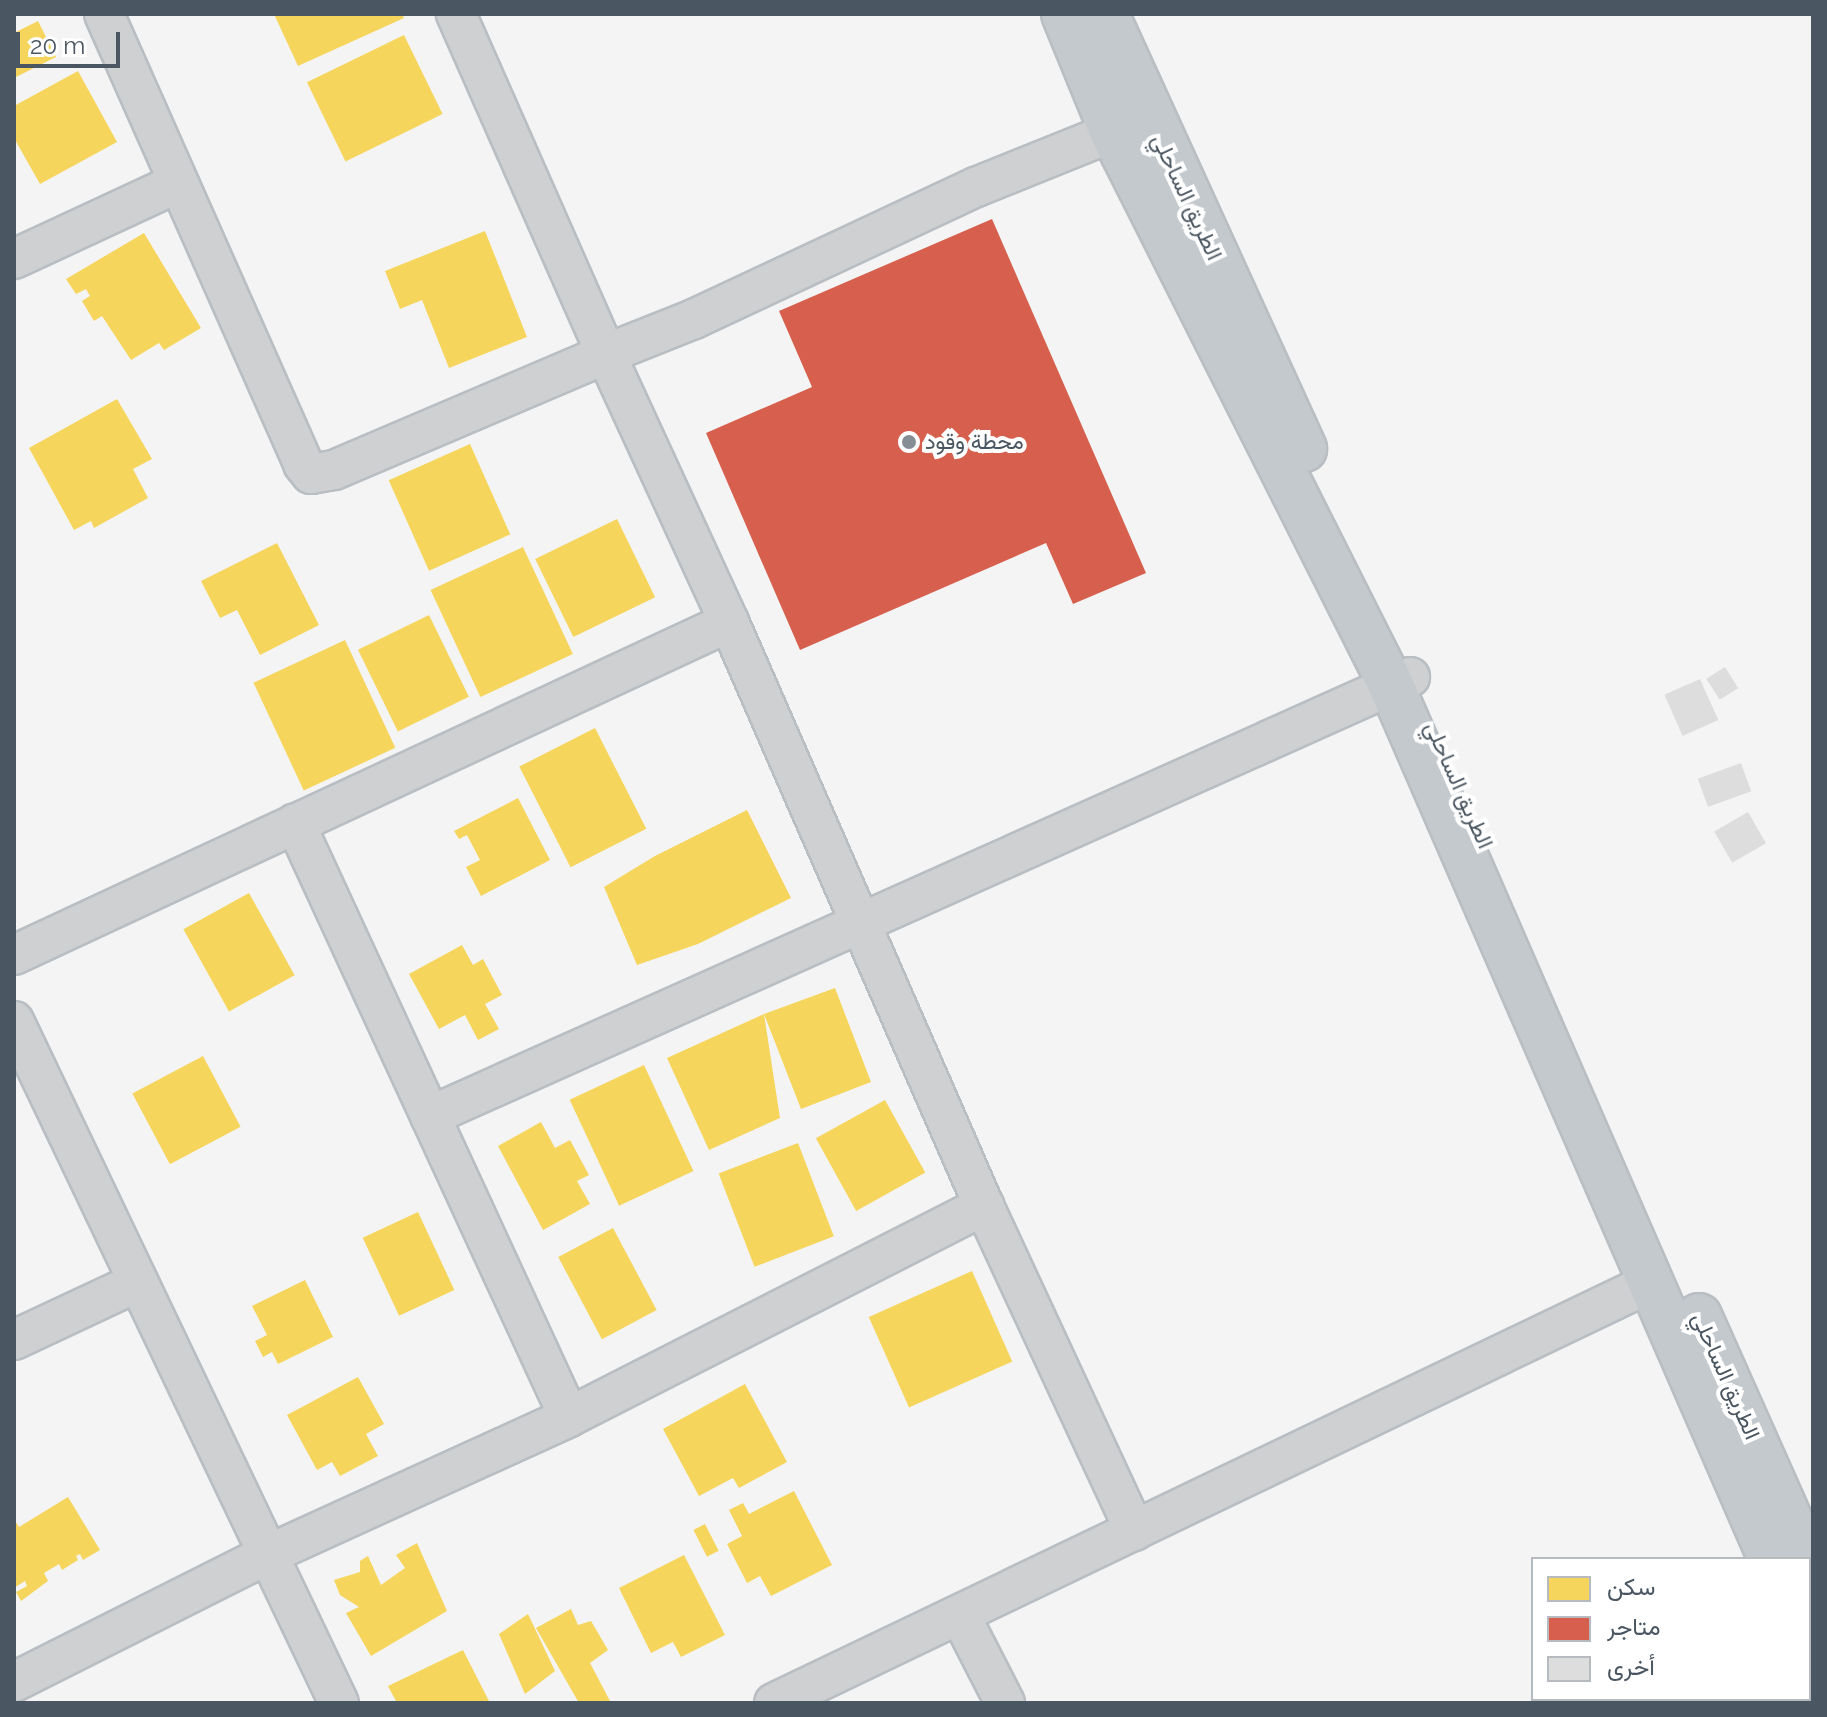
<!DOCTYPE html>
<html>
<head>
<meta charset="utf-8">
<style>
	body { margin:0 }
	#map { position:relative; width:1827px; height:1717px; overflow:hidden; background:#f4f4f4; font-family:Raleway,Vazirmatn,sans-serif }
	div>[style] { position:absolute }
	.homes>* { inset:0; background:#f6d55c; transform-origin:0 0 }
	.shops>* { inset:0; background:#d6604d }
	.building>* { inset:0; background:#ddddde; transform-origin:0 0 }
	.roads { filter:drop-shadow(2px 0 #b9bec3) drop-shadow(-2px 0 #b9bec3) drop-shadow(0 2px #b9bec3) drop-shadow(0 -2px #b9bec3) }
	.minor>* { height:38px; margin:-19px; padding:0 19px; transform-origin:19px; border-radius:19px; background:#ced0d2 }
	.trunk>* { height:44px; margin:-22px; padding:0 22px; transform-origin:22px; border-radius:22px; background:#c4c9cd }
	.dots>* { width:22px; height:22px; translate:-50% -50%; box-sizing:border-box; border:4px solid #fff; border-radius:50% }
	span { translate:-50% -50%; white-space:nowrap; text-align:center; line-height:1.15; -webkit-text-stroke:8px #fff; paint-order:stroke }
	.street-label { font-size:22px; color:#4a5661 }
	.poi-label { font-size:22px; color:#4a5661 }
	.left { translate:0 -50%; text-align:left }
	.frame { position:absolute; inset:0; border:16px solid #4a5661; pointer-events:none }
	.legend { position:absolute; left:1531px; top:1557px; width:280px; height:144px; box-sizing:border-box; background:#fff; border:2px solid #b7bbc0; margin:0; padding:10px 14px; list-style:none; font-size:24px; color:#4a5661 }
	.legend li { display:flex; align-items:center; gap:16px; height:40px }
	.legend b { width:40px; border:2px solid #b7bbc0 }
	.scale { position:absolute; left:16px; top:32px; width:104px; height:36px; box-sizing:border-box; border:4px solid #4a5661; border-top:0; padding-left:10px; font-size:24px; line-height:28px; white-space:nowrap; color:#4a5661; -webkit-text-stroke:6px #fff; paint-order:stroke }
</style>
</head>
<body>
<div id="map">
	<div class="homes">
		<div style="clip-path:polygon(274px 14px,402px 14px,404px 18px,298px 66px)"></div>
		<div style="clip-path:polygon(38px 21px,56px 57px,14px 78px,14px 33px)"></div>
		<div style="left:404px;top:35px;width:88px;height:108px;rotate:64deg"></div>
		<div style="clip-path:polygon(78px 71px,117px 142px,40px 184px,14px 138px,14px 106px)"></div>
		<div style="clip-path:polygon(485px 231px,527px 337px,449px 368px,422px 300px,400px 309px,385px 271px)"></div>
		<div style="clip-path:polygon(144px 233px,201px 328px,164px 350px,159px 343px,131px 360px,102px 316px,94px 321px,82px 301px,90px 296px,86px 289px,76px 294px,66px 279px)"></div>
		<div style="clip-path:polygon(117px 399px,152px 459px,133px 469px,148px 498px,94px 528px,91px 521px,74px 530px,29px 448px)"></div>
		<div style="left:470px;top:444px;width:99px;height:89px;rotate:66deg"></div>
		<div style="left:617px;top:519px;width:87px;height:91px;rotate:64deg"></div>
		<div style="clip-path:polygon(277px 543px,319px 625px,260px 655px,237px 610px,220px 618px,201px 581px)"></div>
		<div style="left:523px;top:547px;width:118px;height:102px;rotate:65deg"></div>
		<div style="left:429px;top:615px;width:91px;height:79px;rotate:64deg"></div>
		<div style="left:345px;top:640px;width:119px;height:101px;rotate:65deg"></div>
		<div style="left:595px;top:728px;width:113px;height:85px;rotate:63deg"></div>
		<div style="clip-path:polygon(518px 798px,550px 860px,481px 896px,466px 867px,480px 860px,467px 835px,459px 839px,454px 831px)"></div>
		<div style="clip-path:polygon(747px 810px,791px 898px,698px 944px,637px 965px,604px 887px,655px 856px)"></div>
		<div style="left:249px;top:893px;width:94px;height:75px;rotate:61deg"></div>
		<div style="clip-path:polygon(462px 945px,473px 965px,483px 959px,502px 995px,485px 1004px,499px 1029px,478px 1040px,465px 1015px,439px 1029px,409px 974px)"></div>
		<div style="clip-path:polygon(835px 988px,871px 1082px,801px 1109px,764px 1014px,780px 1118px,709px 1150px,667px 1058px,764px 1014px)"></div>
		<div style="left:203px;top:1056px;width:80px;height:80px;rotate:62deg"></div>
		<div style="left:644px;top:1065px;width:117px;height:82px;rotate:65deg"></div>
		<div style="left:885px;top:1100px;width:83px;height:79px;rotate:61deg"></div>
		<div style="clip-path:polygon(541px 1122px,555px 1148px,570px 1140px,589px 1175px,577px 1181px,590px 1204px,543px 1230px,498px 1146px)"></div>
		<div style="left:798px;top:1143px;width:100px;height:85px;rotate:69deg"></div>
		<div style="left:418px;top:1212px;width:86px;height:61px;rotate:65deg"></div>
		<div style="left:613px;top:1228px;width:93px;height:62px;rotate:62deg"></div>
		<div style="left:972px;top:1271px;width:99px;height:113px;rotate:66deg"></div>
		<div style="clip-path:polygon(305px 1280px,333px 1337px,278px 1364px,272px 1352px,263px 1357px,255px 1341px,267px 1335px,252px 1306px)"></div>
		<div style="clip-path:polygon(358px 1377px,384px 1424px,366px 1434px,378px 1456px,340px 1476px,332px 1462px,317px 1470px,287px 1415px)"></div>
		<div style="clip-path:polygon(745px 1384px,787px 1462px,739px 1488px,733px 1478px,699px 1496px,663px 1429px)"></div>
		<div style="clip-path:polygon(794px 1491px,832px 1565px,771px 1596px,760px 1576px,747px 1583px,727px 1544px,742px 1536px,729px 1510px,743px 1503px,749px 1514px)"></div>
		<div style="clip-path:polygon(68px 1497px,100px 1550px,83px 1560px,80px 1554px,76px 1556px,78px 1560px,62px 1570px,59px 1564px,44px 1573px,48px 1581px,21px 1601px,16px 1592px,27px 1586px,25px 1581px,14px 1588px,14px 1519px,19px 1527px)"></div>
		<div style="left:705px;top:1524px;width:30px;height:13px;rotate:63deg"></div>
		<div style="clip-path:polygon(417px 1543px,447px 1611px,371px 1656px,346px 1613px,359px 1607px,340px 1595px,334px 1580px,360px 1572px,360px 1561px,368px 1556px,381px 1585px,405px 1568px,396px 1555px)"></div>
		<div style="clip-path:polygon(684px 1555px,725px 1635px,681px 1657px,673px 1642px,651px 1653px,619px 1588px)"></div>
		<div style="clip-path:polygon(571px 1609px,578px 1625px,591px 1621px,608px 1650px,590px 1663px,610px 1701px,606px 1703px,579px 1703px,536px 1628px)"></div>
		<div style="clip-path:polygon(528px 1614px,555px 1671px,525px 1694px,499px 1634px)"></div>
		<div style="clip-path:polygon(463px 1650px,490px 1703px,397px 1703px,388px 1686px)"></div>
	</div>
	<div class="shops">
		<div style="clip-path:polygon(992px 219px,1146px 573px,1073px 604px,1046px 543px,800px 650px,706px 433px,812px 387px,779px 311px)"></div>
	</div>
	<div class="building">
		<div style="left:1725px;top:667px;width:25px;height:22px;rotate:58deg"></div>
		<div style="left:1700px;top:679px;width:45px;height:39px;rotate:66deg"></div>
		<div style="left:1741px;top:763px;width:30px;height:46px;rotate:70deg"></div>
		<div style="left:1748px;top:812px;width:36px;height:39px;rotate:60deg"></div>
	</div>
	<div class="roads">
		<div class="minor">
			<div style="left:104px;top:14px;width:492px;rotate:66.1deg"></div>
			<div style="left:303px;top:464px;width:13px;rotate:51deg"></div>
			<div style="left:311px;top:474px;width:23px;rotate:-10deg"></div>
			<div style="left:334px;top:470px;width:296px;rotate:-23.1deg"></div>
			<div style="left:606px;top:354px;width:372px;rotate:-113.8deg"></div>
			<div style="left:14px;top:259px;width:181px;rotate:-24.9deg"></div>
			<div style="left:729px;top:622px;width:637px;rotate:66.41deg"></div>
			<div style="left:984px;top:1206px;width:358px;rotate:65.1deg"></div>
			<div style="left:14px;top:955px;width:789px;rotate:-24.97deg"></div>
			<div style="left:729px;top:622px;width:295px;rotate:-114.7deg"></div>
			<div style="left:606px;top:354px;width:95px;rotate:-21.7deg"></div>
			<div style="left:694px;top:319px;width:311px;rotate:-25.1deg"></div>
			<div style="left:976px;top:187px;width:177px;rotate:-21.9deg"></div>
			<div style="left:14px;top:1021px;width:755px;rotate:64.52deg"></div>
			<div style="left:430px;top:1116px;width:1074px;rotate:-24.13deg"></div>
			<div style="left:14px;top:1340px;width:137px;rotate:-25.1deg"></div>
			<div style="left:569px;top:1417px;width:466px;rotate:-27deg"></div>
			<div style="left:960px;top:1615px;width:99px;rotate:62.9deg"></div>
			<div style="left:14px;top:1682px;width:285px;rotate:-26.7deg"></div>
			<div style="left:269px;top:1554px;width:330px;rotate:-24.5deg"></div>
			<div style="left:569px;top:1417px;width:654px;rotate:-114.76deg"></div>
			<div style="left:774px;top:1703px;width:974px;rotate:-25.62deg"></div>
		</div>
		<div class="trunk">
			<div style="left:1064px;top:14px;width:126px;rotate:67.7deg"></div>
			<div style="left:1112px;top:131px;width:618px;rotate:63.27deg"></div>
			<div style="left:1390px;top:683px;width:955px;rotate:66.49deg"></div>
			<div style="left:1106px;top:14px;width:478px;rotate:65.5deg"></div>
			<div style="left:1699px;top:1316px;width:266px;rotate:66deg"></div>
			<div style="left:1809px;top:1647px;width:10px;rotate:66deg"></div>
		</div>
	</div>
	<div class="dots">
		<div style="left:909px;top:442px;background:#868d94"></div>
	</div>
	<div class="street-label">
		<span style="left:1187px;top:197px;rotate:65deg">الطريق الساحلي</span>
		<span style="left:1459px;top:785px;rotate:66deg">الطريق الساحلي</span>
		<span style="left:1726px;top:1376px;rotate:66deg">الطريق الساحلي</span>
	</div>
	<div class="poi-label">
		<span class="left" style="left:925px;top:442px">محطة وقود</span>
	</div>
	<div class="frame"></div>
	<ul class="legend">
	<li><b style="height:22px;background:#f6d55c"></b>سكن</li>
	<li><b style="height:22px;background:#d6604d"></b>متاجر</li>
	<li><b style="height:22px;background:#ddddde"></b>أخرى</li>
	</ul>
	<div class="scale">20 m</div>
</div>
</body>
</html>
